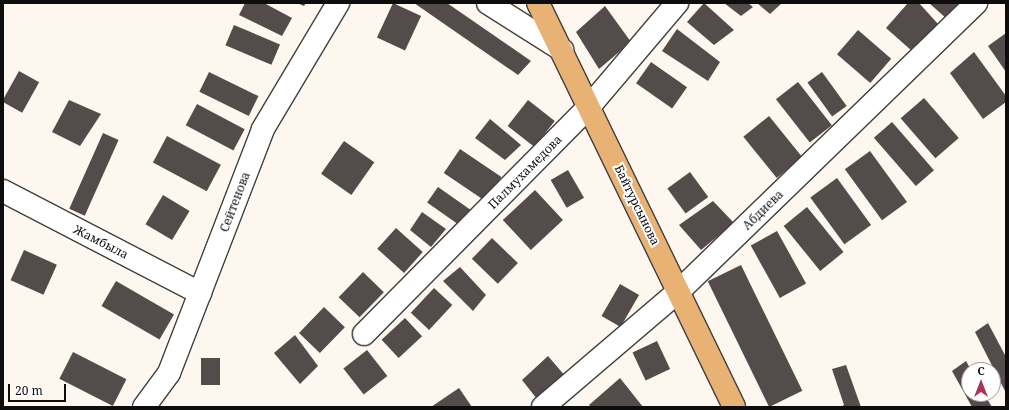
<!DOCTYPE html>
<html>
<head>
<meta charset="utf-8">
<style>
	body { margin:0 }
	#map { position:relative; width:1009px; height:410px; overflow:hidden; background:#fdf7ef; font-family:"Noto Serif",serif }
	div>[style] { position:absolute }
	.building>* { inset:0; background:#544c4b; transform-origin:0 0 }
	.roads { filter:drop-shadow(1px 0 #404040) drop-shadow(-1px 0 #404040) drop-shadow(0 1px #404040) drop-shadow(0 -1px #404040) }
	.minor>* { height:22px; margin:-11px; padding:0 11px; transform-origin:11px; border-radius:11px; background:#fff }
	.major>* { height:22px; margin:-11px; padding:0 11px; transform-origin:11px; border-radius:11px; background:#e8b275 }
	span { translate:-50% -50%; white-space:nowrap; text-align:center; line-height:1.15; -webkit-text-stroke:4px #fff; paint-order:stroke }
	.street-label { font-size:12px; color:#0d0d0d }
	.frame { position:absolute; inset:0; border:4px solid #0d0d0d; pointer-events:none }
	.north { position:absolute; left:961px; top:362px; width:40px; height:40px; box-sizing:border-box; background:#fff; border:1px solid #9e9e9e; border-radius:50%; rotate:0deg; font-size:11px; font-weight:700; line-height:16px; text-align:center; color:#0d0d0d }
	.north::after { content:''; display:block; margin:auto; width:14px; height:18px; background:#ac3656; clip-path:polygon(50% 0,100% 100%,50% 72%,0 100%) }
	.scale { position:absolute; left:8px; top:384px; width:58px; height:18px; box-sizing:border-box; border:2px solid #0d0d0d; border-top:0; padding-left:5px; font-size:12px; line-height:14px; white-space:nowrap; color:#0d0d0d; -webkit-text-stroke:3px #fff; paint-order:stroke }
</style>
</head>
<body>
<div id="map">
	<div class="building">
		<div style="clip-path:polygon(245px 3px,264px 3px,292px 18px,282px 36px,239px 15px)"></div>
		<div style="clip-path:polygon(297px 3px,306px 3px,304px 6px)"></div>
		<div style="left:393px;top:3px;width:31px;height:38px;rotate:25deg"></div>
		<div style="clip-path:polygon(414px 3px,447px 3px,531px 61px,518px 75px)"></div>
		<div style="clip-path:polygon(704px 3px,734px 30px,714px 45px,687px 22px)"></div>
		<div style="clip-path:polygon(724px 3px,748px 3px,753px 7px,741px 16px)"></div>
		<div style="clip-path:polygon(757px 3px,782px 3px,770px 14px)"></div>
		<div style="clip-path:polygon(908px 3px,919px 3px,938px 24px,912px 51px,886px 28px)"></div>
		<div style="clip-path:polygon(929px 3px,960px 3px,947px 19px)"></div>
		<div style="clip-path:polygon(605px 6px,631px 42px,599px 69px,576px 32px)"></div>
		<div style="left:234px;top:25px;width:50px;height:22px;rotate:23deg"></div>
		<div style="clip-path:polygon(677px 29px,720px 62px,708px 81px,662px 51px)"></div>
		<div style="left:858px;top:30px;width:44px;height:32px;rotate:41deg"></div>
		<div style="clip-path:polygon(1006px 33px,1006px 72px,988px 46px)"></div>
		<div style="clip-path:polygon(974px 52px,1006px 96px,1006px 102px,983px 119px,950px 73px)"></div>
		<div style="left:651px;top:62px;width:44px;height:26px;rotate:35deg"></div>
		<div style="left:19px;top:71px;width:23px;height:35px;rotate:29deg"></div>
		<div style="left:209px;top:72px;width:55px;height:22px;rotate:26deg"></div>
		<div style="left:822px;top:72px;width:42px;height:18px;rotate:54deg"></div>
		<div style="left:798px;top:82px;width:55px;height:28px;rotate:52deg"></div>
		<div style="left:924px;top:98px;width:53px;height:31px;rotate:49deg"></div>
		<div style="clip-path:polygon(69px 100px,101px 114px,80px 146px,52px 132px)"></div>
		<div style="left:528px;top:100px;width:34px;height:33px;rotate:38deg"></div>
		<div style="left:197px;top:104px;width:54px;height:24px;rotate:28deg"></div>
		<div style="left:769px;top:116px;width:53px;height:33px;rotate:51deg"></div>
		<div style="clip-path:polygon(490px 119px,521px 145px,505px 160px,475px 138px)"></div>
		<div style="left:892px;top:122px;width:64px;height:24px;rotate:49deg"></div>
		<div style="left:103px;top:133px;width:17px;height:83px;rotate:24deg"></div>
		<div style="left:167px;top:136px;width:61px;height:30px;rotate:28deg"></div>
		<div style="left:344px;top:141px;width:37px;height:40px;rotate:35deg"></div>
		<div style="left:460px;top:149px;width:50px;height:29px;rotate:34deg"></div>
		<div style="left:870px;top:151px;width:63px;height:31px;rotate:54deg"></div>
		<div style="left:568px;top:170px;width:32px;height:20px;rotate:60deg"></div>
		<div style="left:690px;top:172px;width:31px;height:28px;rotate:54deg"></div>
		<div style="left:837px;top:178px;width:58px;height:33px;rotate:54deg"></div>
		<div style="left:438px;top:187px;width:40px;height:19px;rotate:35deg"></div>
		<div style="left:535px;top:190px;width:41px;height:44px;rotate:47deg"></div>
		<div style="left:163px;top:195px;width:31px;height:34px;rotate:31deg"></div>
		<div style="clip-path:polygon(713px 201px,734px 223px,701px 250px,679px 225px)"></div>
		<div style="left:807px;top:207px;width:58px;height:30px;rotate:51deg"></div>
		<div style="clip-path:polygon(422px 212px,446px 229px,431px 247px,410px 230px)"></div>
		<div style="left:396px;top:228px;width:36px;height:28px;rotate:42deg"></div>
		<div style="left:777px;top:231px;width:60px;height:30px;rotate:61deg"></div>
		<div style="left:492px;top:238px;width:36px;height:29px;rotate:44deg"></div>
		<div style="left:24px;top:250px;width:36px;height:33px;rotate:24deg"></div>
		<div style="left:741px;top:265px;width:140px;height:37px;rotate:64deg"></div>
		<div style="clip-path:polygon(460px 267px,486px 295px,473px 311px,443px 281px)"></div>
		<div style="left:363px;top:272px;width:29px;height:35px;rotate:44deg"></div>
		<div style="left:116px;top:281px;width:67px;height:29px;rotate:30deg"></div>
		<div style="left:620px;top:284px;width:22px;height:37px;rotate:30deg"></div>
		<div style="left:434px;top:288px;width:25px;height:34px;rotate:43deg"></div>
		<div style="left:324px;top:307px;width:29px;height:36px;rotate:44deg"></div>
		<div style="left:405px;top:318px;width:25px;height:32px;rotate:47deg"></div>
		<div style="clip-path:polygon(988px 323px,1006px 357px,1006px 393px,975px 332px)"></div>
		<div style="clip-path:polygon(295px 335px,318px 366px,300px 384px,274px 353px)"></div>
		<div style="left:657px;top:341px;width:31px;height:27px;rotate:65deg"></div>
		<div style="left:367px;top:350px;width:33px;height:30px;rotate:52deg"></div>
		<div style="left:73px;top:352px;width:60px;height:30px;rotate:27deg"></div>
		<div style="clip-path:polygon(548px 356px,566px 377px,537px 399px,522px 380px)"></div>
		<div style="left:201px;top:358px;width:19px;height:27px"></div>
		<div style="clip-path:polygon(966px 361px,971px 370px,969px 394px,984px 394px,992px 407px,972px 407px,952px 371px)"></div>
		<div style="clip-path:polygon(846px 365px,861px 407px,840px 407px,844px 405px,832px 369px)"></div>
		<div style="clip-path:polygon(620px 378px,643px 407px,591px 407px,589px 405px)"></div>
		<div style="clip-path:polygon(459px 388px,472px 407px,431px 407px)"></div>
	</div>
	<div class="roads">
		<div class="minor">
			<div style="left:488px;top:3px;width:88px;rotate:32.4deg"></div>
			<div style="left:3px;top:191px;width:222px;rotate:27.4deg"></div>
			<div style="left:364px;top:334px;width:318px;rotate:-45.3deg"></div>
			<div style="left:588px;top:108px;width:138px;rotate:-49.7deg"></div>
			<div style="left:144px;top:407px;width:42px;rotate:-53.7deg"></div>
			<div style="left:169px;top:373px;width:261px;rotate:-68.9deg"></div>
			<div style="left:263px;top:129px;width:147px;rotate:-59.2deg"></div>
			<div style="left:543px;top:407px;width:179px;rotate:-40.5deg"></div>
			<div style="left:679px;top:291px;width:414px;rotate:-44.1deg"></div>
		</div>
		<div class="major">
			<div style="left:538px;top:3px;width:449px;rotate:64.1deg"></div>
		</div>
	</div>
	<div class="street-label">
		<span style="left:525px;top:172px;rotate:-45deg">Палмухамедова</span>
		<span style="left:235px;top:202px;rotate:-69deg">Сейтенова</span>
		<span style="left:637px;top:205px;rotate:64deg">Байтурсынова</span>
		<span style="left:763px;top:210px;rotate:-44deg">Абдиева</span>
		<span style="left:101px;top:242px;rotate:27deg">Жамбыла</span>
	</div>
	<div class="frame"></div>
	<div class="north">С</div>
	<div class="scale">20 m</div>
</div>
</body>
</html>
